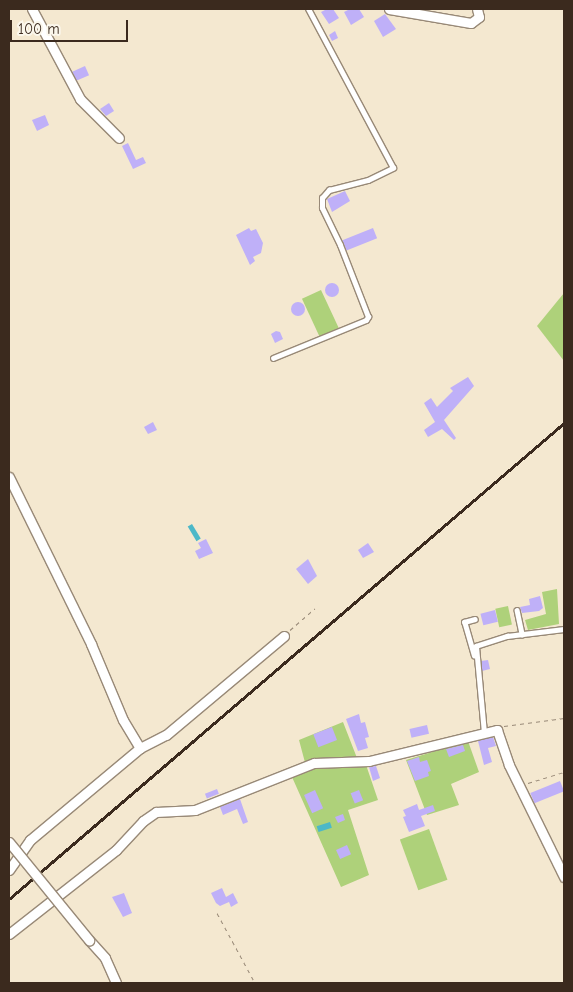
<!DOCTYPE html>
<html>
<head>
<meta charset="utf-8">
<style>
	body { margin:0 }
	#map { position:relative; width:573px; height:992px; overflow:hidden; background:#f4e8d0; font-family:"Comic Neue",sans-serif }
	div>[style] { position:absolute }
	.green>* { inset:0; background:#aed17a; transform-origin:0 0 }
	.water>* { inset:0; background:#4cb8c8; transform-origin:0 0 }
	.building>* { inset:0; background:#bfb0f8; transform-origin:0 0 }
	.round { border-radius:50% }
	.path>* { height:1px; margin-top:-0.5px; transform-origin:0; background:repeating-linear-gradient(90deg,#988977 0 4px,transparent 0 8px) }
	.roads { filter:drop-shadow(1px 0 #988977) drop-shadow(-1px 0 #988977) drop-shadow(0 1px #988977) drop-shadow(0 -1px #988977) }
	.lane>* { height:4.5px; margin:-2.25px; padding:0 2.25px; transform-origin:2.25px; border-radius:2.25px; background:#fff }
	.street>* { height:9px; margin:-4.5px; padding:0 4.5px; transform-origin:4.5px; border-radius:4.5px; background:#fff }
	.rail>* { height:2.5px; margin:-1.25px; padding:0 1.25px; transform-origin:1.25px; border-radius:1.25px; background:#3b2a1e }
	.bridges { filter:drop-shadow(1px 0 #988977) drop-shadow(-1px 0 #988977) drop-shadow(0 1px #988977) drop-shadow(0 -1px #988977) }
	.street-bridge>* { height:9px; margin:-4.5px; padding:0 4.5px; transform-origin:4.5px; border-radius:4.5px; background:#fff }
	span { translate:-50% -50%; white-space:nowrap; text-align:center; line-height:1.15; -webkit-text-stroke:5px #fbf7ec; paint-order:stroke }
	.frame { position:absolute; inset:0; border:10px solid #3b2a1e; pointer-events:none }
	.scale { position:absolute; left:10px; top:20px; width:118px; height:22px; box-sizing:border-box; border:2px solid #3b2a1e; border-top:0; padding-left:6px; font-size:15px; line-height:18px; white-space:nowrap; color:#3b2a1e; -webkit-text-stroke:4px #fbf7ec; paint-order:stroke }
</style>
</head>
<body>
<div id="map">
	<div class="green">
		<div style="left:321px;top:290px;width:42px;height:21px;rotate:65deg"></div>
		<div style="clip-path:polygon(564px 293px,564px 361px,537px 326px)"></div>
		<div style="clip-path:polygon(557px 589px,559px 624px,528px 630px,525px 620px,546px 614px,542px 592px)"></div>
		<div style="left:508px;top:606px;width:19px;height:13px;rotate:78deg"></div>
		<div style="clip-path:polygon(343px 722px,357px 758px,363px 756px,378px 800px,348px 810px,369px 875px,341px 887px,292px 777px,307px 770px,299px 740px)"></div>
		<div style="clip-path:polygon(468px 741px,479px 772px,451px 784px,459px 805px,427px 815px,406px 760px)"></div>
		<div style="left:429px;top:829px;width:54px;height:31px;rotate:70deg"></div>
	</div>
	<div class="water">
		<div style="left:192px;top:524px;width:17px;height:5px;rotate:59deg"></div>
		<div style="left:330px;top:822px;width:6px;height:14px;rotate:72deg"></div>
	</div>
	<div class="building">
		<div style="clip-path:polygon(327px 9px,333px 9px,339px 18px,329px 24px,321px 12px)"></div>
		<div style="clip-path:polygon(350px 9px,359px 9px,364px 17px,351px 25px,344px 12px)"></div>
		<div style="clip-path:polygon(385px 14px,396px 29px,383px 37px,374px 21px)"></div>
		<div style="clip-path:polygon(335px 31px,338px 38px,332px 41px,329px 35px)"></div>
		<div style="left:85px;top:66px;width:10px;height:14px;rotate:66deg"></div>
		<div style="clip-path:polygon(109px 103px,114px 111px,106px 116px,100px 109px)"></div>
		<div style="clip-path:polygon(45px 115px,49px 125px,37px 131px,32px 120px)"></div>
		<div style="clip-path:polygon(128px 143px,136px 160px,143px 157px,146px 163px,133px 169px,122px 146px)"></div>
		<div style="clip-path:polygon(345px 191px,350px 201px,332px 212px,327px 199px)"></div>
		<div style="clip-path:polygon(249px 228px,251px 231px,256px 229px,263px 243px,261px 253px,253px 257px,255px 261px,250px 265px,236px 235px)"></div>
		<div style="left:373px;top:228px;width:11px;height:33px;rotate:68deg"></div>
		<div class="round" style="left:325px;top:283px;width:14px;height:14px"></div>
		<div class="round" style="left:291px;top:302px;width:14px;height:14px"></div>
		<div style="clip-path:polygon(276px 331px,280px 332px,283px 339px,275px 343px,271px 334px)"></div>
		<div style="clip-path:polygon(468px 377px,474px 386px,444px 420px,456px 438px,454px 440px,442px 429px,428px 437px,424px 430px,435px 422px,424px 403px,431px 398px,437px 407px,453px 391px,450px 388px)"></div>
		<div style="clip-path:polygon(153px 422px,157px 430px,148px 434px,144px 427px)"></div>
		<div style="clip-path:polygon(206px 539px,213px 553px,199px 559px,195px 551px,201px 548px,198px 543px)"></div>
		<div style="clip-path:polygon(368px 543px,374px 552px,363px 558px,358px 550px)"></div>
		<div style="clip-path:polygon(308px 559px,317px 576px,308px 584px,296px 569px)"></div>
		<div style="clip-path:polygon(540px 596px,543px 608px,539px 611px,522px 613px,520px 607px,530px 605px,529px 599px)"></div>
		<div style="left:495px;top:610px;width:12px;height:15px;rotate:76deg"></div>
		<div style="clip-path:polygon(488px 660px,490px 669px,482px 671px,481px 661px)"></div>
		<div style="clip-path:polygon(359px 714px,361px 723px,365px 722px,369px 737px,365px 738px,368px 748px,358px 751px,346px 719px)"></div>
		<div style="left:427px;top:725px;width:9px;height:18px;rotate:77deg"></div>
		<div style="left:332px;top:727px;width:14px;height:20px;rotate:69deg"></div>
		<div style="clip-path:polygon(493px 737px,496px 746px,488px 748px,492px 762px,484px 765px,478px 741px)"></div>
		<div style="clip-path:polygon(463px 745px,465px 751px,449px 757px,446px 749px)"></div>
		<div style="clip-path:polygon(419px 757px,420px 762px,427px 760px,431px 771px,428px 772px,429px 776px,415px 781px,407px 761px)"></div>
		<div style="clip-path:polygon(376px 766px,380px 778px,373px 781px,369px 767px)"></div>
		<div style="left:560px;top:781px;width:11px;height:32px;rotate:68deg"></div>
		<div style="left:217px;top:789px;width:5px;height:13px;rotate:68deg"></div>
		<div style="left:315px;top:790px;width:20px;height:12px;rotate:66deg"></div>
		<div style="left:359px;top:790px;width:11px;height:9px;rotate:68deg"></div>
		<div style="clip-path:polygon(240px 799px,248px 822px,243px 824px,237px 809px,223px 815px,220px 807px)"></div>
		<div style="clip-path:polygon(417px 804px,419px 810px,433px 805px,435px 811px,421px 816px,425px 826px,409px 832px,403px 817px,406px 816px,403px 810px)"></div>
		<div style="clip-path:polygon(343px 814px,345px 820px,338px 823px,335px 817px)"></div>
		<div style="left:347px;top:845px;width:10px;height:12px;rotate:66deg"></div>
		<div style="clip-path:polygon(222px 888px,226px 897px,233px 893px,238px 903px,231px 907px,229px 902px,220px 906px,216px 903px,211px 893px)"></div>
		<div style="clip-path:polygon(124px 893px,132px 913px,123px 917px,112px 897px)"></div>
	</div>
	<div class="path">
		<div style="left:290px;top:630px;width:33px;rotate:-41deg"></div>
		<div style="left:504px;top:726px;width:61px;rotate:-7.6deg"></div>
		<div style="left:528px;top:783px;width:38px;rotate:-17deg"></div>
		<div style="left:217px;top:913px;width:80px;rotate:61.5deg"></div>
	</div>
	<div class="roads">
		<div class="lane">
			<div style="left:273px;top:358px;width:100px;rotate:-22.2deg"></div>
			<div style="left:366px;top:320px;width:4px;rotate:-56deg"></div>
			<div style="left:368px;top:317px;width:77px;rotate:-111.3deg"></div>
			<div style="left:340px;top:245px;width:41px;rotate:-115.9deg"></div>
			<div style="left:322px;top:208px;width:10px;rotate:-90deg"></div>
			<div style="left:322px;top:198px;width:11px;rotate:-49deg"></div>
			<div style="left:329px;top:190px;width:40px;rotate:-14.4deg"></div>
			<div style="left:368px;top:180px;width:28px;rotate:-26deg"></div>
			<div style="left:393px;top:168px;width:180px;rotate:-118.1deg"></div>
			<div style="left:517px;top:610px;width:25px;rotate:78deg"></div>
			<div style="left:474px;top:656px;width:35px;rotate:-106deg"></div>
			<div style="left:464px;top:622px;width:11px;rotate:-15deg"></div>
			<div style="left:484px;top:733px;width:87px;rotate:-95.3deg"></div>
			<div style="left:476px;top:646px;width:33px;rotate:-18deg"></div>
			<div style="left:507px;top:636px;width:57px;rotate:-7deg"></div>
		</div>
		<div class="street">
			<div style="left:32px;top:9px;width:102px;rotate:61.9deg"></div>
			<div style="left:80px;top:99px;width:55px;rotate:45deg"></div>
			<div style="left:389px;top:9px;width:83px;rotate:9.7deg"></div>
			<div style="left:471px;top:23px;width:10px;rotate:-37deg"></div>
			<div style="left:479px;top:17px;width:8px;rotate:-104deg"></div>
			<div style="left:9px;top:477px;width:186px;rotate:63.8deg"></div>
			<div style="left:91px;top:644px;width:82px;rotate:67.2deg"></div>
			<div style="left:123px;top:720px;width:33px;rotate:59deg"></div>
			<div style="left:140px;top:748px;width:29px;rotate:-27deg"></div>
			<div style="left:166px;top:735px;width:154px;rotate:-40deg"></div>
			<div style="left:9px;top:870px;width:37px;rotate:-55deg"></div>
			<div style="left:30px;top:840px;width:143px;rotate:-39.9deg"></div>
			<div style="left:9px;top:934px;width:136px;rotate:-38.1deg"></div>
			<div style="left:116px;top:850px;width:40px;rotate:-47deg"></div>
			<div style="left:143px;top:821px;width:16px;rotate:-35deg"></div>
			<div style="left:156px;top:812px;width:39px;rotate:-3deg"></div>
			<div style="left:195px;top:810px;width:128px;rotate:-21.6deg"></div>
			<div style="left:314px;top:763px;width:55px;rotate:-2.1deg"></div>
			<div style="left:369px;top:761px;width:132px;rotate:-13.6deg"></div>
			<div style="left:497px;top:730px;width:37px;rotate:71deg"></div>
			<div style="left:509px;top:765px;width:125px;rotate:63.8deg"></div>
			<div style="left:89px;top:940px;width:24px;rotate:48deg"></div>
			<div style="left:105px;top:958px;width:27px;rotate:66deg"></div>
		</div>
	</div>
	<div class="rail">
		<div style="left:9px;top:899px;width:731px;rotate:-40.62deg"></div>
	</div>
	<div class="bridges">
		<div class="street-bridge">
			<div style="left:9px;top:842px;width:127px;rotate:50.8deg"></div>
		</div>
	</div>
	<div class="frame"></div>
	<div class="scale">100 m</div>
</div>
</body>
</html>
